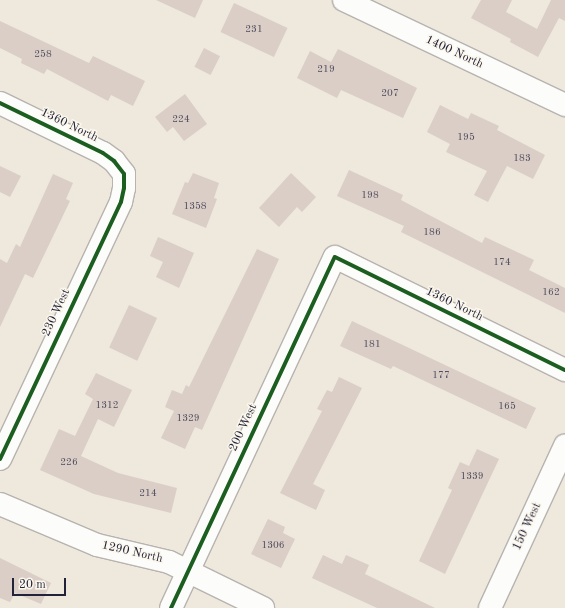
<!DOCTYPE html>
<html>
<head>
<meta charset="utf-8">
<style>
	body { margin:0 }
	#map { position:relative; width:565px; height:608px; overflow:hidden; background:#eee8dd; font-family:"Old Standard TT",serif }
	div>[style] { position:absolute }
	.building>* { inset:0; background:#dbcec7; transform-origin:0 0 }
	.roads { filter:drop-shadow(1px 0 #b7b3af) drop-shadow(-1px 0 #b7b3af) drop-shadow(0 1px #b7b3af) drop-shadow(0 -1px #b7b3af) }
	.minor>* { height:22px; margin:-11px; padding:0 11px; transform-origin:11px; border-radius:11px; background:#fcfcfa }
	.cycleway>* { height:4px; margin:-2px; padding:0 2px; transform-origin:2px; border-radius:2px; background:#1b5e20 }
	span { translate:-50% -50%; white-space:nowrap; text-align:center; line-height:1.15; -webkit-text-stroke:3px #fbf7ec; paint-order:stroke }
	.number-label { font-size:10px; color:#504d5e }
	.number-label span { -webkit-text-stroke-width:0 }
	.street-label { font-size:12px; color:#22223b }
	.scale { position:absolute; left:12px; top:578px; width:54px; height:18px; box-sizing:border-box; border:2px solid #22223b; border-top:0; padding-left:5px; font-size:12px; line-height:14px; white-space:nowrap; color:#22223b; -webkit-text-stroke:3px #fbf7ec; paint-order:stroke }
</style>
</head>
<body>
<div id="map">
	<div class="building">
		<div style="clip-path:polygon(156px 0,203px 0,195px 18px)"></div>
		<div style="clip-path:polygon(481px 0,512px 0,506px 12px,537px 29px,551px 0,565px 0,565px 21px,559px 18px,538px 57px,510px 42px,511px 39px,471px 18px)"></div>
		<div style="left:234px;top:3px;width:59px;height:32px;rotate:25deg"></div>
		<div style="clip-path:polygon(0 21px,89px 63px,93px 56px,145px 81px,133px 106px,111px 95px,108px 101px,47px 69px,44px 74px,21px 63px,22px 59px,0 48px)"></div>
		<div style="left:204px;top:48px;width:18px;height:21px;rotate:27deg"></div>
		<div style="clip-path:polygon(338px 49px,417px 88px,403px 118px,341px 90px,337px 98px,297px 78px,310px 51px,331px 62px)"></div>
		<div style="clip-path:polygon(185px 94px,207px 124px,184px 141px,173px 127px,167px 132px,155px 117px)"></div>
		<div style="clip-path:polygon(440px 105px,468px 119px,471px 113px,499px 126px,497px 130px,545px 155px,533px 179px,507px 166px,488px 202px,474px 195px,487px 171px,446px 152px,450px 144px,427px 132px)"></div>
		<div style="clip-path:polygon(0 166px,21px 176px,10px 197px,0 192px)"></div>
		<div style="clip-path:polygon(349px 170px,403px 195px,401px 200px,482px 243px,485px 237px,534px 260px,529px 270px,565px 288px,565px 313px,401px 232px,404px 226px,337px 196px)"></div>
		<div style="clip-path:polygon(193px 173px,219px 183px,214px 198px,217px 199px,206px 228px,172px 214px,185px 182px,188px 183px)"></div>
		<div style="clip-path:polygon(291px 173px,316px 197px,302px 212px,297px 207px,279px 227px,259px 208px)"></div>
		<div style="clip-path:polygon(53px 174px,73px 183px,66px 199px,70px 201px,33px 278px,25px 274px,0 327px,0 259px,7px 263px,16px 244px,20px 247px)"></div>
		<div style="clip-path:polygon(158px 237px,194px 253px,179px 288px,156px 277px,163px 262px,150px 256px)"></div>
		<div style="clip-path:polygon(257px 249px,279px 259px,202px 430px,195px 427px,185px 449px,161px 438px,174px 411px,165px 407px,172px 390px,182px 394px,186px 385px,189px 387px)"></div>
		<div style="left:129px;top:305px;width:31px;height:47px;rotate:25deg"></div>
		<div style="clip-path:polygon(352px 321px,536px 408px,526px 429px,393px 366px,391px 369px,340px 346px)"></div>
		<div style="clip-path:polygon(96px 373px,132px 390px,114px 427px,98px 419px,81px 456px,118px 473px,177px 488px,171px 513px,94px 494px,40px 470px,59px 429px,75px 436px,93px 399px,85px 394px)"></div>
		<div style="clip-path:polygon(339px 377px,362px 388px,313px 484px,325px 490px,316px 510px,280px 493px,322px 411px,317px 409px,327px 390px,332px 392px)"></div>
		<div style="clip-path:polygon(477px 449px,499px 459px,445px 574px,419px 561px,452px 490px,448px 488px,460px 462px,469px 466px)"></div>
		<div style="clip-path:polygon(268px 519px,285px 527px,283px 533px,295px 539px,281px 568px,251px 554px)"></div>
		<div style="clip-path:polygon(323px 555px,342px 564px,346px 555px,369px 565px,365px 574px,435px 608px,377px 608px,312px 578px)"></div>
		<div style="clip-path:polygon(0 558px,51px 583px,41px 604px,15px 593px,10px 602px,0 598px)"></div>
	</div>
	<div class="roads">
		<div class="minor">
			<div style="left:344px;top:0;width:245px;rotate:25.4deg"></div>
			<div style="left:0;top:103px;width:114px;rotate:25.9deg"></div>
			<div style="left:103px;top:153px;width:14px;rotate:36deg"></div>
			<div style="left:114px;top:161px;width:16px;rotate:52deg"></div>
			<div style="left:124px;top:174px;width:14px;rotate:90deg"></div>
			<div style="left:124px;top:188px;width:14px;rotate:102deg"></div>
			<div style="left:121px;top:202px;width:284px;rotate:115.2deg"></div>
			<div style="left:0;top:504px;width:105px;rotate:22.9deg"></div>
			<div style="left:97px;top:545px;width:74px;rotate:13.3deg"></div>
			<div style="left:169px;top:562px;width:105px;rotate:26.1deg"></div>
			<div style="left:171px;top:608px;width:387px;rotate:-65deg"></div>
			<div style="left:335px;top:257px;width:256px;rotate:26.2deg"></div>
			<div style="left:490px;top:608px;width:179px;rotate:-65.2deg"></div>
		</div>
	</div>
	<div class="cycleway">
		<div style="left:0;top:103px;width:114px;rotate:25.9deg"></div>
		<div style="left:103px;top:153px;width:14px;rotate:36deg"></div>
		<div style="left:114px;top:161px;width:16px;rotate:52deg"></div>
		<div style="left:124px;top:174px;width:14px;rotate:90deg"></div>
		<div style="left:124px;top:188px;width:14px;rotate:102deg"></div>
		<div style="left:121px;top:202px;width:284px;rotate:115.2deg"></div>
		<div style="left:171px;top:608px;width:387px;rotate:-65deg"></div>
		<div style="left:335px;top:257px;width:256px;rotate:26.2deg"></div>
	</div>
	<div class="number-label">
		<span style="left:254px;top:30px">231</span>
		<span style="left:43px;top:55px">258</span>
		<span style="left:326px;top:70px">219</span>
		<span style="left:390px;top:94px">207</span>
		<span style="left:181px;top:120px">224</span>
		<span style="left:466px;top:138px">195</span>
		<span style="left:522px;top:159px">183</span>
		<span style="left:370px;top:196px">198</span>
		<span style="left:195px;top:207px">1358</span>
		<span style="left:432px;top:233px">186</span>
		<span style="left:502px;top:263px">174</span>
		<span style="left:551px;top:293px">162</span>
		<span style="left:372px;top:345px">181</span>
		<span style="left:441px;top:376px">177</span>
		<span style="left:107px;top:406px">1312</span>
		<span style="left:507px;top:407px">165</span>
		<span style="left:188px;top:419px">1329</span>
		<span style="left:69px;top:463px">226</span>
		<span style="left:472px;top:477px">1339</span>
		<span style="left:148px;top:494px">214</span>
		<span style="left:273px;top:546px">1306</span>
	</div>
	<div class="street-label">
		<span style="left:454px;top:53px;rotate:25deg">1400 North</span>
		<span style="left:69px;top:126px;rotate:26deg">1360 North</span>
		<span style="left:454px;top:305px;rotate:26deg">1360 North</span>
		<span style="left:57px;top:313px;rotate:-65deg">230 West</span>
		<span style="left:244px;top:428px;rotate:-65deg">200 West</span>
		<span style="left:528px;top:527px;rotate:-65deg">150 West</span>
		<span style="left:132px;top:553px;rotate:13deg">1290 North</span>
	</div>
	<div class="scale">20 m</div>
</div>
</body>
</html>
